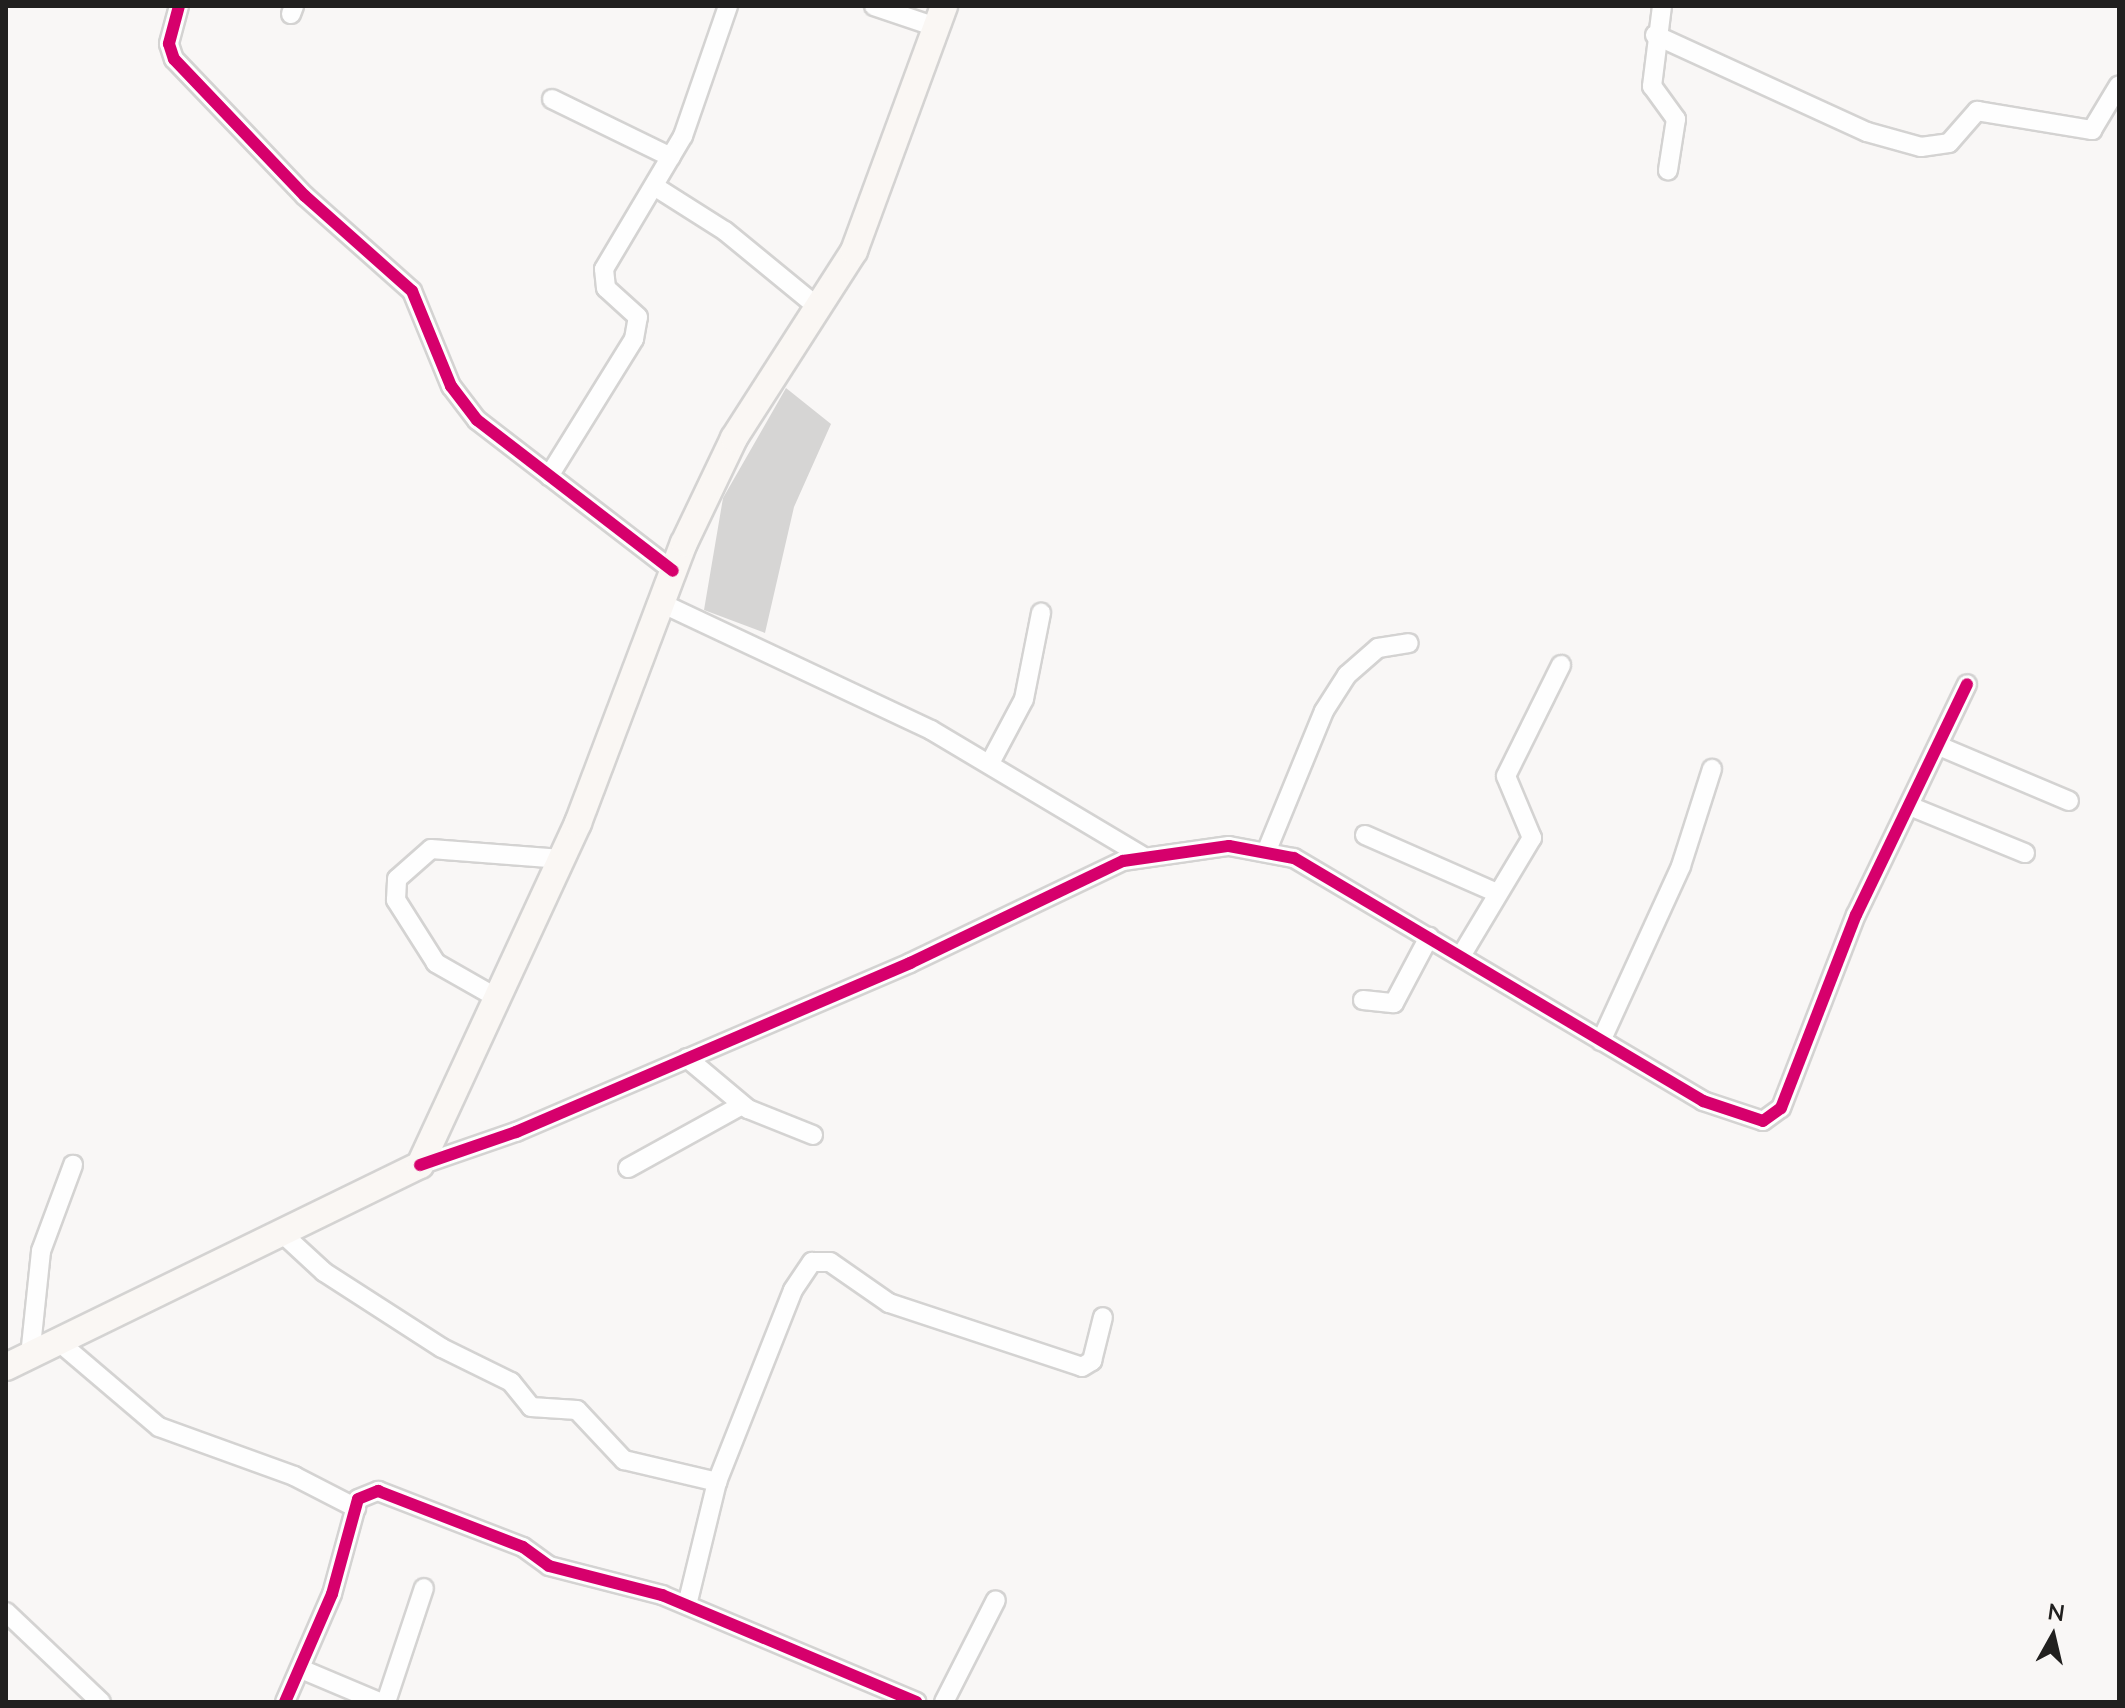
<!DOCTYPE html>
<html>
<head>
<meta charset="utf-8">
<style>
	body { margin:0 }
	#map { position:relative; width:2125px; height:1708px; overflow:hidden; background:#f9f7f6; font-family:Lato,sans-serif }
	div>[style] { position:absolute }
	.building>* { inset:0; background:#d6d5d4 }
	.roads { filter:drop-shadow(2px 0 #d4d3d2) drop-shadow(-2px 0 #d4d3d2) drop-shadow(0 2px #d4d3d2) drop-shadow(0 -2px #d4d3d2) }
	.minor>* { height:18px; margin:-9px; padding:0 9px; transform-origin:9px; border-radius:9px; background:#fefefe }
	.secondary>* { height:26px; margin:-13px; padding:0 13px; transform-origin:13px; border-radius:13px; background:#faf7f4 }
	.cycleway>* { height:12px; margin:-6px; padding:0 6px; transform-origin:6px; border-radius:6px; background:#d6006c }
	span { translate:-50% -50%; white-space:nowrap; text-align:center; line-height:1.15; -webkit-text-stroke:7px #faf7f5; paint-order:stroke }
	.frame { position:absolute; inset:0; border:8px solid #21201f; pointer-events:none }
	.north { position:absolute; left:2013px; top:1596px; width:80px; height:80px; -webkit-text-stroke:6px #faf7f5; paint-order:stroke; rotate:8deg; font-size:22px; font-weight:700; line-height:32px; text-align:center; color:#21201f }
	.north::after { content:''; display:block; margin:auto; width:28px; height:36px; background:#21201f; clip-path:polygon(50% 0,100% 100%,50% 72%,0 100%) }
</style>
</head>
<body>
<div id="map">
	<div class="building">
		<div style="clip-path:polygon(786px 388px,831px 424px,794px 507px,765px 633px,704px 610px,723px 498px)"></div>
	</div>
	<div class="roads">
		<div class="minor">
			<div style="left:179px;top:6px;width:39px;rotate:105deg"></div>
			<div style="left:169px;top:44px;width:16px;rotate:72deg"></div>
			<div style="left:174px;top:59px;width:190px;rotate:46.3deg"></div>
			<div style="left:305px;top:196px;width:143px;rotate:41.6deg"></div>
			<div style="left:412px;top:291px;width:103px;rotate:67.7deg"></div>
			<div style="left:451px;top:386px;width:43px;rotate:52.6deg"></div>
			<div style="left:477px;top:420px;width:247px;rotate:37.6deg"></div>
			<div style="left:874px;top:6px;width:65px;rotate:18.7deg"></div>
			<div style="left:1662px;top:6px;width:81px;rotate:97.1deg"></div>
			<div style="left:1652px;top:86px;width:41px;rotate:54deg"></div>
			<div style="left:1676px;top:119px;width:52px;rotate:98.9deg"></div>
			<div style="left:291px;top:14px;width:9px;rotate:-69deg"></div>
			<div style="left:1655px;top:35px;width:233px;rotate:24.6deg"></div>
			<div style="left:1867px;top:132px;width:56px;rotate:15.5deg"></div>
			<div style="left:1921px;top:147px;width:28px;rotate:-8deg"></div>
			<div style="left:1949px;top:143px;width:43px;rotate:-48.8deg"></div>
			<div style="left:1977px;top:111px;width:117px;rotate:9.4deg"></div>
			<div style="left:2092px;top:130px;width:52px;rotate:-59deg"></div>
			<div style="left:552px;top:99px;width:132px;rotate:26deg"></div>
			<div style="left:654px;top:186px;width:84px;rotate:32.4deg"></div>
			<div style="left:725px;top:231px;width:123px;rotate:39.4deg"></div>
			<div style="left:549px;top:476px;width:161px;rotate:-58.2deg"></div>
			<div style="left:634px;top:339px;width:22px;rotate:-80deg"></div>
			<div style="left:638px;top:317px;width:43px;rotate:-137.8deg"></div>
			<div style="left:606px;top:288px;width:19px;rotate:-96deg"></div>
			<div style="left:604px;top:269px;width:155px;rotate:-59.3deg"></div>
			<div style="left:683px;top:136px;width:138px;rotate:-70.9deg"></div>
			<div style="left:661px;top:603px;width:298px;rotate:25.2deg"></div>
			<div style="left:931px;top:730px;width:246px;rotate:30.8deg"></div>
			<div style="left:1939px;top:746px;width:141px;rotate:22.9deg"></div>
			<div style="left:990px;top:763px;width:72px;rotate:-62deg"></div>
			<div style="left:1024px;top:699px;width:88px;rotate:-78.8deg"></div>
			<div style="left:1912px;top:807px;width:122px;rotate:22.2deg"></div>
			<div style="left:1365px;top:835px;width:144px;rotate:23.7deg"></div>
			<div style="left:1267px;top:850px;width:150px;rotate:-67.7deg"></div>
			<div style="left:1324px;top:711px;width:43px;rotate:-57.4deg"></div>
			<div style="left:1347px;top:675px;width:41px;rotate:-41.1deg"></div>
			<div style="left:1378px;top:648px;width:31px;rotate:-9deg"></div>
			<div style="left:1461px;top:956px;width:138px;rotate:-59deg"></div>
			<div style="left:1532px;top:838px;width:67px;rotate:-112.8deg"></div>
			<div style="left:1506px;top:776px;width:124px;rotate:-63.6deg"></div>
			<div style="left:499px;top:999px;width:73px;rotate:-150.3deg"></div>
			<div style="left:436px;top:963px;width:75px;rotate:-122.4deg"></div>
			<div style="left:396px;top:900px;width:21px;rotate:-87deg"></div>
			<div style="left:397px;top:879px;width:45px;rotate:-41.4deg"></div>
			<div style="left:431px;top:849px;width:131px;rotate:4.4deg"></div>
			<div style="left:1363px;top:1000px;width:31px;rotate:6deg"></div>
			<div style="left:1394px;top:1003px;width:75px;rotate:-62.1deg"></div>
			<div style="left:1601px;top:1041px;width:192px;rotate:-65.4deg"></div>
			<div style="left:1681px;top:866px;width:102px;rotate:-72.3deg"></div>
			<div style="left:687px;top:1058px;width:80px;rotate:39.9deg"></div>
			<div style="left:748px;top:1109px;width:70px;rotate:21.8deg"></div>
			<div style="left:420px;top:1165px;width:102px;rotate:-19deg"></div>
			<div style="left:516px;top:1132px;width:429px;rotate:-23.2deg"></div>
			<div style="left:910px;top:963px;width:236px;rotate:-25.6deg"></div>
			<div style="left:1123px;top:861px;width:107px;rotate:-8.1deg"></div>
			<div style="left:1229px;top:846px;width:66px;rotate:10.5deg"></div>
			<div style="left:1294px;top:858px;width:476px;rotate:30.7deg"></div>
			<div style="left:1703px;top:1101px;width:63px;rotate:18.4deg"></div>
			<div style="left:1763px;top:1121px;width:22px;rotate:-36deg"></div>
			<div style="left:1781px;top:1108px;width:207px;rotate:-68.8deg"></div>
			<div style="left:1856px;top:915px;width:256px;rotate:-64.3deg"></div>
			<div style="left:628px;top:1168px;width:130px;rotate:-28.9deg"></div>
			<div style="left:285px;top:1236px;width:53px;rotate:42.7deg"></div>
			<div style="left:324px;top:1272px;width:140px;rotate:32.8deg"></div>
			<div style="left:442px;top:1348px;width:77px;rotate:26.2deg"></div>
			<div style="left:511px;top:1382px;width:32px;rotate:51deg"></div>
			<div style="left:531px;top:1407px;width:46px;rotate:3.7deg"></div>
			<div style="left:577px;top:1410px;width:69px;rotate:46.8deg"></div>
			<div style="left:624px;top:1460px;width:96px;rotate:13.3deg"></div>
			<div style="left:59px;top:1342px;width:131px;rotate:40.4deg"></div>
			<div style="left:159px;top:1427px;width:144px;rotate:19.9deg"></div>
			<div style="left:294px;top:1476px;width:70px;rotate:27.3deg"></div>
			<div style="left:30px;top:1356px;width:106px;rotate:-84deg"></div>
			<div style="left:41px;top:1251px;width:92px;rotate:-69.6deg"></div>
			<div style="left:687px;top:1605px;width:127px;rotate:-76.3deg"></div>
			<div style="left:717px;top:1482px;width:206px;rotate:-68.4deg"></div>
			<div style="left:793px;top:1290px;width:34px;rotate:-56deg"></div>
			<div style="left:812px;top:1262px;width:18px"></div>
			<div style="left:830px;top:1262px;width:72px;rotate:34.8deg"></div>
			<div style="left:889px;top:1303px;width:203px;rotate:18.3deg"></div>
			<div style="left:1082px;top:1367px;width:12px;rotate:-31deg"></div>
			<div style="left:1092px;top:1361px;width:45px;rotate:-76deg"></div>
			<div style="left:6px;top:1612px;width:131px;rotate:43.5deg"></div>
			<div style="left:301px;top:1669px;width:85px;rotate:22.9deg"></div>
			<div style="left:285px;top:1702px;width:118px;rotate:-66.5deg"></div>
			<div style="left:332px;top:1594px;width:98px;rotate:-74.7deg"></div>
			<div style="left:358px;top:1499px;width:22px;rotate:-22deg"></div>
			<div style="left:378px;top:1491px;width:155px;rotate:21.1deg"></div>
			<div style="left:523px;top:1547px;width:32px;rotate:36deg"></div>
			<div style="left:549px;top:1566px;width:117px;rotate:14.4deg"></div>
			<div style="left:662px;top:1595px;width:276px;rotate:22.8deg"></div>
			<div style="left:386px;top:1702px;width:120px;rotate:-71.6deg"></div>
			<div style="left:944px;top:1702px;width:114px;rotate:-63deg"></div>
		</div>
		<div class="secondary">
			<div style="left:6px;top:1367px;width:461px;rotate:-26deg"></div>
			<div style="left:420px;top:1165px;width:377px;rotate:-65.2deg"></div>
			<div style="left:578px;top:823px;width:299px;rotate:-69.3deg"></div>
			<div style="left:684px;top:543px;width:116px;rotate:-64.5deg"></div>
			<div style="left:734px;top:438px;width:222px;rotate:-57.3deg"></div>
			<div style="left:854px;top:251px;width:261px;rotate:-69.8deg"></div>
		</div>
	</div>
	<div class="cycleway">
		<div style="left:179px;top:6px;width:39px;rotate:105deg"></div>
		<div style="left:169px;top:44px;width:16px;rotate:72deg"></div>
		<div style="left:174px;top:59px;width:190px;rotate:46.3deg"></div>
		<div style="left:305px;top:196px;width:143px;rotate:41.6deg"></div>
		<div style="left:412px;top:291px;width:103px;rotate:67.7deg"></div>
		<div style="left:451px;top:386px;width:43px;rotate:52.6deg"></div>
		<div style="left:477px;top:420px;width:247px;rotate:37.6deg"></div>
		<div style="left:420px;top:1165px;width:102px;rotate:-19deg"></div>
		<div style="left:516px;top:1132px;width:429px;rotate:-23.2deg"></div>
		<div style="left:910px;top:963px;width:236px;rotate:-25.6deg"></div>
		<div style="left:1123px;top:861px;width:107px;rotate:-8.1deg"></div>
		<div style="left:1229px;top:846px;width:66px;rotate:10.5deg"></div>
		<div style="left:1294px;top:858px;width:476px;rotate:30.7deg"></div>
		<div style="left:1703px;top:1101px;width:63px;rotate:18.4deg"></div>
		<div style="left:1763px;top:1121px;width:22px;rotate:-36deg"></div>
		<div style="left:1781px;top:1108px;width:207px;rotate:-68.8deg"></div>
		<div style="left:1856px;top:915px;width:256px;rotate:-64.3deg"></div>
		<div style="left:285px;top:1702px;width:118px;rotate:-66.5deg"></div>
		<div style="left:332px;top:1594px;width:98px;rotate:-74.7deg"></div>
		<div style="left:358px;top:1499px;width:22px;rotate:-22deg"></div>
		<div style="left:378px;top:1491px;width:155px;rotate:21.1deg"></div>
		<div style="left:523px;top:1547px;width:32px;rotate:36deg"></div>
		<div style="left:549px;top:1566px;width:117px;rotate:14.4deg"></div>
		<div style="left:662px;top:1595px;width:276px;rotate:22.8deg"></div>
	</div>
	<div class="frame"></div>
	<div class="north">N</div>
</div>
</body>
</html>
